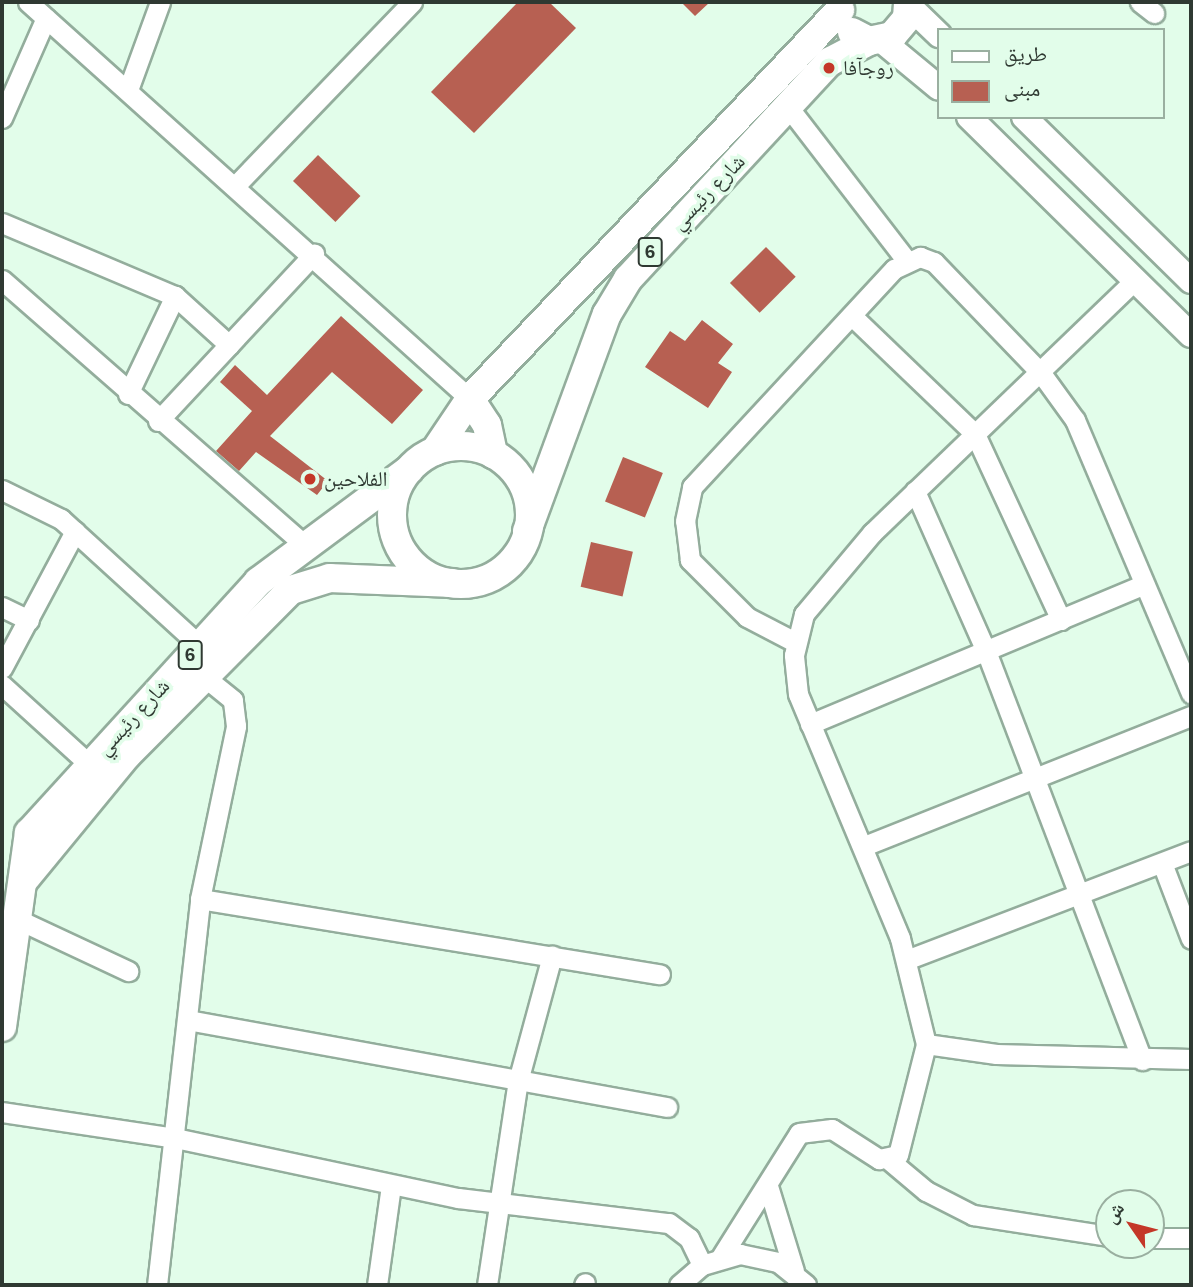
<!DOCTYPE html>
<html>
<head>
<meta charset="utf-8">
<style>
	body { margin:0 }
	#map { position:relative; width:1193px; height:1287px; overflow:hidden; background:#e2fdea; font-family:Helvetica,"Noto Naskh Arabic",sans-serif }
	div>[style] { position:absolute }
	.building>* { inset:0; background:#b76052; transform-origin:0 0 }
	.roads { filter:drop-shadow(2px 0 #93ad9c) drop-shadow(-2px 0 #93ad9c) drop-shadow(0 2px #93ad9c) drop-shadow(0 -2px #93ad9c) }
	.minor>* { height:19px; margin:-9.5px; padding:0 9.5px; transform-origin:9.5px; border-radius:9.5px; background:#fff }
	.major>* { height:24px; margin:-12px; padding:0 12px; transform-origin:12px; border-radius:12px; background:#fff }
	.highway>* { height:28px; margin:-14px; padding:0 14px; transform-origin:14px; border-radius:14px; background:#fff }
	.highway>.ring { margin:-14px; padding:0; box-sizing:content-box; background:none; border:28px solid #fff; border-radius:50% }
	.dots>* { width:19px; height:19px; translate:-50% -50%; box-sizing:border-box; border:4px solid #e2fdea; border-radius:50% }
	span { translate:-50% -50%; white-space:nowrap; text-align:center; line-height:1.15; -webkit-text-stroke:7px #e2fdea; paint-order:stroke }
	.shield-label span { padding:2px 5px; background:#e2fdea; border:2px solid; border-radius:5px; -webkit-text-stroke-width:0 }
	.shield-label { font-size:19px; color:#2f3932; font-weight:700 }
	.poi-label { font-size:21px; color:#2f3932 }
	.left { translate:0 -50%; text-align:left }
	.street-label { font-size:21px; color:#2f3932 }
	.frame { position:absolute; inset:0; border:4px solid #2f3932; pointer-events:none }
	.legend { position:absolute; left:937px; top:28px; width:228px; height:91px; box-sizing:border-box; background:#e2fdea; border:2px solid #9aafa0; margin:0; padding:9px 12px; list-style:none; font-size:21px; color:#2f3932 }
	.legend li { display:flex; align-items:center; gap:14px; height:35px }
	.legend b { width:35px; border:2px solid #9aafa0 }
	.north { position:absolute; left:1095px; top:1189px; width:70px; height:70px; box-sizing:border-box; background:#e2fdea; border:2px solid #9aafa0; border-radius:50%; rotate:305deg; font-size:19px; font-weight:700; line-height:28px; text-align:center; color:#2f3932 }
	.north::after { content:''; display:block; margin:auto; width:24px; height:32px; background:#c43728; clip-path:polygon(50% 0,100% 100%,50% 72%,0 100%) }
</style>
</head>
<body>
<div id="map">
	<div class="building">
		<div style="clip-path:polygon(518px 2px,549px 2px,576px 28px,474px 133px,431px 92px)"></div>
		<div style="clip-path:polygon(681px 2px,710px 2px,695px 16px)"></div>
		<div style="left:318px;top:155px;width:59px;height:36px;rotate:44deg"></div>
		<div style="left:766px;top:247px;width:42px;height:51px;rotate:45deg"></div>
		<div style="clip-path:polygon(341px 316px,423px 390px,392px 424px,332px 372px,270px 436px,328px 481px,317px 495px,256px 452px,239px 471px,216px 451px,252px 411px,220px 382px,235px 365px,267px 395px)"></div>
		<div style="clip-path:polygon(702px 320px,733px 344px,718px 363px,732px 372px,708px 408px,645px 367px,670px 331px,685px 341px)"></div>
		<div style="left:623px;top:457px;width:43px;height:48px;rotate:22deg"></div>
		<div style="left:591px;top:542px;width:43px;height:46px;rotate:13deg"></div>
	</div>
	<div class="roads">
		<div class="minor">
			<div style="left:28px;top:2px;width:594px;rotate:41.93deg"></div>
			<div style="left:1140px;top:2px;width:18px;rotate:38deg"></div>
			<div style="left:128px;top:90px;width:94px;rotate:-70deg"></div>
			<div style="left:789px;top:108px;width:192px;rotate:52.4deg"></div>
			<div style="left:2px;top:118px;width:109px;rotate:-66.3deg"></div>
			<div style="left:236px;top:185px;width:254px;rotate:-46.1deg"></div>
			<div style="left:2px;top:223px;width:188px;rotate:22.9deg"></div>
			<div style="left:175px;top:296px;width:73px;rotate:42.2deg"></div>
			<div style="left:2px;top:280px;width:401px;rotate:41.2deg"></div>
			<div style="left:852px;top:316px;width:170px;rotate:43.8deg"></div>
			<div style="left:975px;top:434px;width:205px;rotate:65.2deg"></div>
			<div style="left:128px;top:394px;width:109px;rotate:-64.4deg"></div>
			<div style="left:158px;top:421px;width:229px;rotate:-47deg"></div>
			<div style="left:2px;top:490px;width:66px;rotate:26.2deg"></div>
			<div style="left:61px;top:519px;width:187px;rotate:42.4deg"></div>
			<div style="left:915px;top:491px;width:175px;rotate:66.1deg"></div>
			<div style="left:986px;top:651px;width:438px;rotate:69.1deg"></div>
			<div style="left:2px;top:607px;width:30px;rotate:26deg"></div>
			<div style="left:795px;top:642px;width:54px;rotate:-152.5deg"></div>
			<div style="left:747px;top:617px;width:81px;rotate:-135deg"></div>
			<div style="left:690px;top:560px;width:39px;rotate:-97deg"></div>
			<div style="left:685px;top:521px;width:35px;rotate:-78deg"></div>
			<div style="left:692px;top:487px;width:297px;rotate:-47.2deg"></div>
			<div style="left:894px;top:269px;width:29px;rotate:-25deg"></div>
			<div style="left:920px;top:257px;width:15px;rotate:20deg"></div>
			<div style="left:934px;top:262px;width:154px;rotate:46.1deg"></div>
			<div style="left:1041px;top:373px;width:58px;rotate:54.1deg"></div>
			<div style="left:1075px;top:420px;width:297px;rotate:67deg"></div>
			<div style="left:2px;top:668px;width:155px;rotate:-61.9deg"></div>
			<div style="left:2px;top:685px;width:119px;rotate:42.3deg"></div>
			<div style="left:810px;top:724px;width:361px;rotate:-22.7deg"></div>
			<div style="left:864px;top:846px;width:352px;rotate:-21.7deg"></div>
			<div style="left:1162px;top:863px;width:81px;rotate:69.1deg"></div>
			<div style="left:200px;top:899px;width:466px;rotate:9.3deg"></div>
			<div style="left:17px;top:919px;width:123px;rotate:25.1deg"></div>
			<div style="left:906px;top:960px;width:305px;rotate:-20.9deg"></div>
			<div style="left:188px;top:1020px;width:487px;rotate:10.3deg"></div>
			<div style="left:926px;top:1044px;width:71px;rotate:8.1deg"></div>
			<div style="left:996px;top:1054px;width:195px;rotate:1.5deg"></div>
			<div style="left:2px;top:1112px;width:175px;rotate:8.5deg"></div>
			<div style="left:175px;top:1138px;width:289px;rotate:12deg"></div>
			<div style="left:458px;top:1198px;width:212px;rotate:6.8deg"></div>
			<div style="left:669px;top:1223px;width:25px;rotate:37deg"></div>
			<div style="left:689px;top:1238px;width:30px;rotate:64deg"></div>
			<div style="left:889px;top:1160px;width:48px;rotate:40deg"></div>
			<div style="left:926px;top:1191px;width:53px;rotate:27.1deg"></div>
			<div style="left:973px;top:1215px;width:138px;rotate:8.8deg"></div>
			<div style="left:768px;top:1186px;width:89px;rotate:73deg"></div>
			<div style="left:1151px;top:1238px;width:40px"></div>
			<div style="left:721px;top:1257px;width:146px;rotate:-57.8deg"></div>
			<div style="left:799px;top:1133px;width:33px;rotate:-7deg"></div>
			<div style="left:832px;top:1129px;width:56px;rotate:32.6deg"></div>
			<div style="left:879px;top:1159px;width:19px;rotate:-12deg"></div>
			<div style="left:898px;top:1155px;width:114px;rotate:-75.8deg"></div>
			<div style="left:926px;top:1044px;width:109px;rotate:-103.8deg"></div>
			<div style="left:900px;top:938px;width:264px;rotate:-112.7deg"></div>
			<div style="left:798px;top:694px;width:39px;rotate:-96deg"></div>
			<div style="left:794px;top:655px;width:42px;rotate:-76.3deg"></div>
			<div style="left:804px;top:614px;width:106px;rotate:-50deg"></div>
			<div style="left:872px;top:533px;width:364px;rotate:-43.9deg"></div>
			<div style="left:157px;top:1285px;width:388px;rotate:-83.6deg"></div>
			<div style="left:200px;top:899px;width:177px;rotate:-78.2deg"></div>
			<div style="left:236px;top:726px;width:26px;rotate:-97deg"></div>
			<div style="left:233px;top:700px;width:38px;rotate:-141deg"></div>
			<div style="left:377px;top:1285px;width:100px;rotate:-82deg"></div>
			<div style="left:487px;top:1285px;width:206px;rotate:-81.4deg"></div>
			<div style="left:518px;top:1081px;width:130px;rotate:-74.8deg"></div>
			<div style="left:584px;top:1285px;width:2px;rotate:-63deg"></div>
			<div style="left:679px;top:1285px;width:30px;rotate:-41deg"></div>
			<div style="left:702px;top:1265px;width:40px;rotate:-16deg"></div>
			<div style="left:740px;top:1254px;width:39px;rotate:12deg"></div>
			<div style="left:778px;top:1262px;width:36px;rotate:39deg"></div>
		</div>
		<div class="major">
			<div style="left:909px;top:6px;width:42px;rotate:44deg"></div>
			<div style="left:881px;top:40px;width:75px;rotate:39.6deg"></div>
			<div style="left:969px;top:117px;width:311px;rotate:44.5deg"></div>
			<div style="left:1024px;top:117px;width:234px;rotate:44.5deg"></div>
		</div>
		<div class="highway">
			<div style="left:852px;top:32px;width:19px;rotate:28deg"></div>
			<div style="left:869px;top:41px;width:24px;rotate:-12deg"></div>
			<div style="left:892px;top:36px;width:23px;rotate:-50deg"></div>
			<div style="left:907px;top:18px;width:16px;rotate:-86deg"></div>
			<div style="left:470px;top:399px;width:31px;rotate:57deg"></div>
			<div style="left:487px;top:425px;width:30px;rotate:78deg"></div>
			<div class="ring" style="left:392px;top:446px;width:110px;height:110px"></div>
			<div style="left:435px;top:451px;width:63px;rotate:-56.1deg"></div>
			<div style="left:470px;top:399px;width:537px;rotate:-46.43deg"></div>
			<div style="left:527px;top:531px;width:231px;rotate:-69.8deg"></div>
			<div style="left:607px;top:314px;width:41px;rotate:-59deg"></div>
			<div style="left:628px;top:279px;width:296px;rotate:-47.2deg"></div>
			<div style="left:829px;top:62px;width:45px;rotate:-27.7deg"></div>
			<div style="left:24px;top:880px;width:161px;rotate:-50.6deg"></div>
			<div style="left:126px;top:756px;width:234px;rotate:-45.2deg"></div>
			<div style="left:291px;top:590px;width:41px;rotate:-17.1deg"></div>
			<div style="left:330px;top:578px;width:122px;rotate:2.3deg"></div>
			<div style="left:2px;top:1027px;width:196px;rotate:-82.1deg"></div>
			<div style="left:29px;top:833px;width:340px;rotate:-47.6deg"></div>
			<div style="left:258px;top:582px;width:188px;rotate:-36.6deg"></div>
		</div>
	</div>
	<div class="dots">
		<div style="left:829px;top:68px;background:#c43728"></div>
		<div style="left:310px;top:479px;background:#c43728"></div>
	</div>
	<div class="shield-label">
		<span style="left:650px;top:252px">6</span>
		<span style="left:190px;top:655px">6</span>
	</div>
	<div class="poi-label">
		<span class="left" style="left:843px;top:68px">روجآفا</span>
		<span class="left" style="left:324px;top:479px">الفلاحين</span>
	</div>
	<div class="street-label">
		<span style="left:708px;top:192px;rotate:-46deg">شارع رئيسي</span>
		<span style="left:133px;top:717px;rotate:-47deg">شارع رئيسي</span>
	</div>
	<div class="frame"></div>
	<ul class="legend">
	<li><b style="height:9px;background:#fff"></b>طريق</li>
	<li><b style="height:19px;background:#b76052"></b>مبنى</li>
	</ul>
	<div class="north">ش</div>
</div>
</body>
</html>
